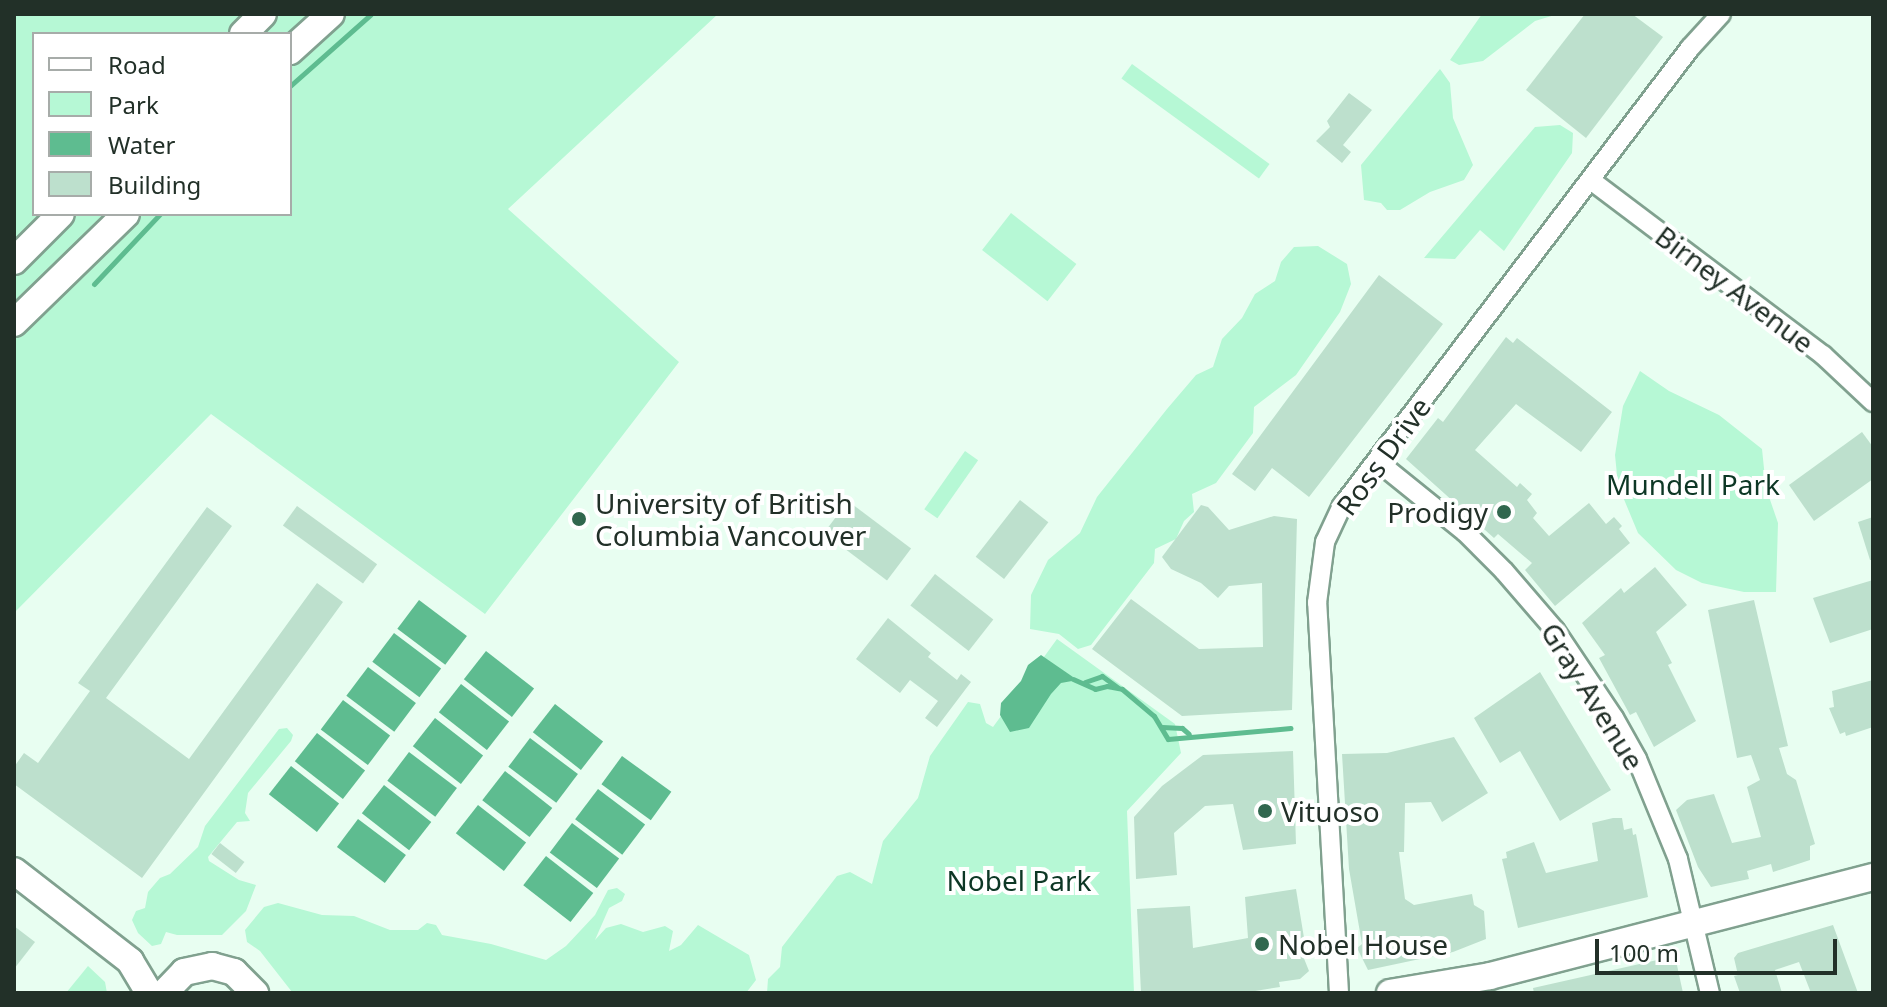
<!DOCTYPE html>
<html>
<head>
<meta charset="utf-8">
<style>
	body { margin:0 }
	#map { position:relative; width:1887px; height:1007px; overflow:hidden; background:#e8fef1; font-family:"Noto Sans",sans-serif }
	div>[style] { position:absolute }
	.green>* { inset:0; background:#b6f8d5; transform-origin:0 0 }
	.water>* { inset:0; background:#5ebc90; transform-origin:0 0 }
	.stream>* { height:5px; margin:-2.5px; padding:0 2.5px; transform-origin:2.5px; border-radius:2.5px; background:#5ebc90 }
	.building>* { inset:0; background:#bde0cd; transform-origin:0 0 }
	.roads { filter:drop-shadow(2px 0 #80a18f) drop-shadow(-2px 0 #80a18f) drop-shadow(0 2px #80a18f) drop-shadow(0 -2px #80a18f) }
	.street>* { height:18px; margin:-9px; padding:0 9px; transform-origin:9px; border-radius:9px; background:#fff }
	.secondary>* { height:26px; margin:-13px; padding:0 13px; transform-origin:13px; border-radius:13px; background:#fff }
	.dots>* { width:22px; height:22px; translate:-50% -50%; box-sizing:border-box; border:4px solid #fff; border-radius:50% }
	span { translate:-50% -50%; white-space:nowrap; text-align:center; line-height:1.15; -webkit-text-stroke:8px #fff; paint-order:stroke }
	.street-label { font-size:28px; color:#223028 }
	.park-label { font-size:28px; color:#0d3725 }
	.poi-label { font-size:28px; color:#223028 }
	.left { translate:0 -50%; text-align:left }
	.right { translate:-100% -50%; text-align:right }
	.frame { position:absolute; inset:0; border:16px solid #223028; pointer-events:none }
	.legend { position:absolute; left:32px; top:32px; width:260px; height:184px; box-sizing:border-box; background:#fff; border:2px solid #a7aca9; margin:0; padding:10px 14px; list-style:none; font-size:24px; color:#223028 }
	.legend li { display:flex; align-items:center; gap:16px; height:40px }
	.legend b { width:40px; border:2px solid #a7aca9 }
	.scale { position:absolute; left:1595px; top:939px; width:242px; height:36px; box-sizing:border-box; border:4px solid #223028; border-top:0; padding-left:10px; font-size:24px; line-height:28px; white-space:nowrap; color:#223028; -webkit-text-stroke:6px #fff; paint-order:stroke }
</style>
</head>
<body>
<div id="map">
	<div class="green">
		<div style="clip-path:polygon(evenodd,14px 14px,718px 14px,508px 209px,679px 362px,485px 614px,211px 414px,14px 613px,14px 14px,34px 34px,290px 34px,290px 214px,34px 214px,34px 34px)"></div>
		<div style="clip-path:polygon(1482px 14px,1558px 14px,1535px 21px,1483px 61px,1459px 65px,1450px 60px)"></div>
		<div style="left:1132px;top:64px;width:170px;height:18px;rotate:36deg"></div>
		<div style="clip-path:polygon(1440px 69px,1450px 83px,1453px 118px,1473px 165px,1464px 180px,1430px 192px,1400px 210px,1387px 210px,1381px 203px,1364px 200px,1361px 165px)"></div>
		<div style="clip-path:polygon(1560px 125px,1573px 133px,1572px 153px,1504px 251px,1480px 230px,1455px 259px,1424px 258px,1535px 127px)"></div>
		<div style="left:1011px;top:213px;width:83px;height:47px;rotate:38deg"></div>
		<div style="clip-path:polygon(1318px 246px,1347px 264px,1351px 284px,1340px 312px,1296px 375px,1254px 407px,1253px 433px,1216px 483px,1192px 494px,1194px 512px,1184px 521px,1176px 539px,1155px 549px,1154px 563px,1091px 645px,1078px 649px,1059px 634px,1030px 629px,1031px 595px,1048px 560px,1080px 533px,1097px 497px,1167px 409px,1196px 375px,1213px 367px,1222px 339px,1242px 318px,1255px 294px,1275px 281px,1281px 262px,1294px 247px)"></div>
		<div style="clip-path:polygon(1640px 371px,1669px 391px,1719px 415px,1762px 449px,1766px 488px,1778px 523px,1776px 592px,1744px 592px,1702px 583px,1676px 570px,1638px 533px,1618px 485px,1615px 455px,1623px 406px)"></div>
		<div style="left:965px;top:451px;width:16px;height:71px;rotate:35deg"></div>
		<div style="clip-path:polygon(1057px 639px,1175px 724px,1181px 753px,1127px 811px,1134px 993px,767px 993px,768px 979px,780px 967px,782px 947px,837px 876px,850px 872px,872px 884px,883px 841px,918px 798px,930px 756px,968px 702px,980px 704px,986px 723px,993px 727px)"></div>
		<div style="clip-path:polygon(287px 728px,293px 735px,291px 741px,248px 793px,245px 813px,250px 821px,237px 822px,208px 857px,209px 861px,239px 880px,256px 885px,246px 911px,222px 935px,177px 935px,166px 932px,161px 944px,152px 946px,138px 933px,132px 920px,136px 911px,145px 908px,148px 892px,160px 878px,170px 874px,198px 847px,205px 826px,279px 729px)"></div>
		<div style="clip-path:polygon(617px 888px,625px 894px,622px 901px,609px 908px,595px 940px,606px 928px,621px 924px,643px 932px,665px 926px,673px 931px,669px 951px,681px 945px,698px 925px,749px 955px,756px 980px,746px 993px,292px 992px,260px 951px,247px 942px,245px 930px,264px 907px,278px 903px,322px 915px,354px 916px,390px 930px,418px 930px,427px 923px,436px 925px,442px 935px,491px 944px,546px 960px,566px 946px,595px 915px,608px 890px)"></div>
		<div style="clip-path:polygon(88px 966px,105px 982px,107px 993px,66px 993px)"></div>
	</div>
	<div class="water">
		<div style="left:419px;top:600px;width:60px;height:36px;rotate:37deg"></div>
		<div style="left:394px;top:633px;width:59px;height:36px;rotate:37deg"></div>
		<div style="left:486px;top:651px;width:61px;height:36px;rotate:38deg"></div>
		<div style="clip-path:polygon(1041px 655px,1073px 677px,1072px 681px,1061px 683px,1051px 694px,1029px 728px,1010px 732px,1000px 715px,1001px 703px,1021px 681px,1028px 665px)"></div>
		<div style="left:368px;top:667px;width:60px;height:36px;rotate:37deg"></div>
		<div style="left:461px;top:684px;width:61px;height:36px;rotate:38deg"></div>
		<div style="left:343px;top:700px;width:59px;height:37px;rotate:37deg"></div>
		<div style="left:555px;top:704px;width:61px;height:36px;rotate:38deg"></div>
		<div style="left:435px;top:718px;width:61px;height:36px;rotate:38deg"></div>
		<div style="left:317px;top:733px;width:61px;height:36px;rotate:38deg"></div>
		<div style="left:530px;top:738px;width:60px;height:36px;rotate:37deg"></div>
		<div style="left:409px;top:752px;width:60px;height:36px;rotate:37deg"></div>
		<div style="left:622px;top:756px;width:61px;height:35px;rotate:36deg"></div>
		<div style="left:291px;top:766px;width:61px;height:36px;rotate:38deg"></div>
		<div style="left:505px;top:771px;width:60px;height:37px;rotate:38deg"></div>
		<div style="left:384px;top:785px;width:60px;height:36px;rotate:38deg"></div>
		<div style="left:598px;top:789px;width:59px;height:38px;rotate:37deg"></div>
		<div style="left:478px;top:805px;width:61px;height:36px;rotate:38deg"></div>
		<div style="left:358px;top:819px;width:60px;height:35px;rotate:37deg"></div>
		<div style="left:572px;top:823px;width:59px;height:37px;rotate:37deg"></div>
		<div style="left:546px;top:856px;width:60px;height:37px;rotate:38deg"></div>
	</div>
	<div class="stream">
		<div style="left:290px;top:86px;width:108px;rotate:-41.6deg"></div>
		<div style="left:94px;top:284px;width:96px;rotate:-46.7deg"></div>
		<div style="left:1073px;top:679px;width:24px;rotate:24deg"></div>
		<div style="left:1095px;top:689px;width:12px;rotate:-14deg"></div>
		<div style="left:1107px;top:686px;width:15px;rotate:11deg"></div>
		<div style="left:1122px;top:689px;width:42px;rotate:40.2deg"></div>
		<div style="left:1154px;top:716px;width:27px;rotate:59deg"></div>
		<div style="left:1168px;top:739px;width:123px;rotate:-5.1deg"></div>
		<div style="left:1085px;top:682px;width:18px;rotate:-19deg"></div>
		<div style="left:1102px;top:676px;width:19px;rotate:36deg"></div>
		<div style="left:1162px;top:727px;width:20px;rotate:3deg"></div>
		<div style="left:1182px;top:728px;width:9px;rotate:41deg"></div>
	</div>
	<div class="building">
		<div style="clip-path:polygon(1585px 14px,1632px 14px,1663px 37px,1586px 138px,1526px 90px)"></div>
		<div style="clip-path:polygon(1349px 93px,1372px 110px,1343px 145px,1351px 152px,1342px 163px,1316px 141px,1330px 127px,1327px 121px)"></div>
		<div style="clip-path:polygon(1379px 275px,1443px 324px,1309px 497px,1272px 468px,1255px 491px,1232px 474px)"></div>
		<div style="clip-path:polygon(1506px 337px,1513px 343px,1517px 338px,1612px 412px,1581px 452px,1516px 404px,1475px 450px,1517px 487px,1520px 483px,1532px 494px,1527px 500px,1537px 513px,1533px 518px,1549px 536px,1589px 503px,1606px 524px,1614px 517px,1622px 526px,1619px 529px,1630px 543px,1555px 606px,1525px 570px,1532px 563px,1498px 534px,1494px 538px,1406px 459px,1438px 418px,1443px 422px)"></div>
		<div style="clip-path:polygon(1862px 432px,1873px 447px,1873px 479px,1814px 521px,1789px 485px)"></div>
		<div style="left:1020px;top:500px;width:36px;height:72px;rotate:38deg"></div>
		<div style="left:848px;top:501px;width:79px;height:40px;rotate:37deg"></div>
		<div style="clip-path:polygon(1201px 505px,1208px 507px,1229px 530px,1274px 516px,1297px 519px,1292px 710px,1182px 716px,1092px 649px,1131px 599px,1199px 649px,1263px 647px,1262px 583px,1229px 586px,1218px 598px,1201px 583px,1171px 569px,1162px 557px)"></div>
		<div style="left:297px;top:506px;width:99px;height:24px;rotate:36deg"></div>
		<div style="clip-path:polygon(207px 507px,232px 526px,106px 698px,189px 759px,317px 583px,343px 602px,142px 878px,14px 784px,14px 767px,24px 753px,38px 763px,90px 691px,78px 683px)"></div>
		<div style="clip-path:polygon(1873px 517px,1873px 560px,1870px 560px,1858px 522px)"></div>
		<div style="clip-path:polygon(1655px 567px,1687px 605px,1656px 632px,1672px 663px,1668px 665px,1696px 721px,1654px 747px,1636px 712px,1630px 715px,1599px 658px,1605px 655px,1582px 623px,1621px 588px,1624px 593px)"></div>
		<div style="left:935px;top:574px;width:74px;height:40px;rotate:38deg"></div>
		<div style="clip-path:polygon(1873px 580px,1873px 629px,1830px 643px,1813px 598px)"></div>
		<div style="clip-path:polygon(1754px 600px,1788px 746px,1779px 748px,1787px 774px,1796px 780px,1815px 844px,1810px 846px,1810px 860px,1773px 872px,1771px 864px,1747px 871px,1749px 879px,1711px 887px,1698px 867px,1676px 810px,1687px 800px,1714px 794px,1732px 843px,1761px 837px,1747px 787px,1760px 780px,1751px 755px,1737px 758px,1708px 610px)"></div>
		<div style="clip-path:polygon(888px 618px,931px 653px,928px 657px,957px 680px,961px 674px,971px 682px,937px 727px,925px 718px,938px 701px,910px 680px,900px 693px,856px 659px)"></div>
		<div style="clip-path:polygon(1540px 672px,1611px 790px,1560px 821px,1520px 751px,1500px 763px,1474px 718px)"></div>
		<div style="clip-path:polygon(1873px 680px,1873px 727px,1846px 736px,1845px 732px,1840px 734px,1829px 708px,1834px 707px,1832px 691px)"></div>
		<div style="clip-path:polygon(1454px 737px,1488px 793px,1442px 822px,1431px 802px,1405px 803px,1404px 852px,1399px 852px,1405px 899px,1414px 905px,1472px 894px,1474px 905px,1484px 911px,1486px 939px,1453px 952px,1368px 970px,1357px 948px,1362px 944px,1349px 869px,1342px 754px,1387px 753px)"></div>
		<div style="clip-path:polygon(1293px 751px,1296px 844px,1243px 850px,1233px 804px,1205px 806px,1174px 833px,1177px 875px,1136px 879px,1134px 817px,1162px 786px,1203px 755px)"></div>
		<div style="clip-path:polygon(1613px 818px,1622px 818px,1624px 830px,1632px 828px,1633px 835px,1636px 834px,1648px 897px,1518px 928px,1502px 859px,1507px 858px,1506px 852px,1534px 842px,1546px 873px,1598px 861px,1592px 823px)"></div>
		<div style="left:220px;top:843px;width:31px;height:14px;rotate:38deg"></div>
		<div style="clip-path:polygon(1296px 889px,1306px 950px,1301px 951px,1309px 971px,1300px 979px,1279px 982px,1280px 987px,1243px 993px,1141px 993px,1137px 909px,1190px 906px,1193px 948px,1248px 938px,1245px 897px)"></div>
		<div style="clip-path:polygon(1833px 925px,1858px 993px,1811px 993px,1799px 962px,1775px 970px,1782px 993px,1740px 993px,1734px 976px,1738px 975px,1734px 958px,1738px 953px)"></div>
		<div style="clip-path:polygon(14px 926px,35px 942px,14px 969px)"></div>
		<div style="clip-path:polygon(1675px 956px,1683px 993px,1534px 993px,1533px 988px)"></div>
	</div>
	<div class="roads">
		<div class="street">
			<div style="left:1592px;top:181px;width:289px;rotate:37deg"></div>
			<div style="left:1823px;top:355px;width:69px;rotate:43.2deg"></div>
			<div style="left:1377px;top:461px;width:113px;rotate:38.9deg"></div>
			<div style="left:1465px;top:532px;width:55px;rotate:45deg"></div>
			<div style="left:1504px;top:571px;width:78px;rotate:49.2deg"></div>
			<div style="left:1555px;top:630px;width:106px;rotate:56.2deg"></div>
			<div style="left:1614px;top:718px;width:47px;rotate:60.7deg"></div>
			<div style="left:1637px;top:759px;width:108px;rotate:67.7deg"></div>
			<div style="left:1678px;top:859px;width:138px;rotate:76.6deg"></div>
			<div style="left:1339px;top:993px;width:391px;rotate:-93.2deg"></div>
			<div style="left:1317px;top:603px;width:62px;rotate:-82.5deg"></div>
			<div style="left:1325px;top:542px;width:40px;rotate:-65deg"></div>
			<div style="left:1342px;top:506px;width:575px;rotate:-52.77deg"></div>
			<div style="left:1690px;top:48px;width:46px;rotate:-47.6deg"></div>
		</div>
		<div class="secondary">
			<div style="left:243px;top:34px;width:28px;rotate:-45deg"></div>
			<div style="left:290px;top:51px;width:55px;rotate:-42.1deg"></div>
			<div style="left:14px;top:261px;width:66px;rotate:-45deg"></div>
			<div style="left:14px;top:323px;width:156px;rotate:-44.2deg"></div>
			<div style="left:14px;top:871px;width:147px;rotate:37.8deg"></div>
			<div style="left:130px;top:961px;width:37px;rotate:59deg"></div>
			<div style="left:164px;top:993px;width:29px;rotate:-46deg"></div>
			<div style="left:184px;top:972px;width:29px;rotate:-12deg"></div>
			<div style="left:212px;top:966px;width:23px;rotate:15deg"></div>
			<div style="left:234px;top:972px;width:30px;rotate:45deg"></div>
			<div style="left:1390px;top:993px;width:101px;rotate:-9.6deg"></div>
			<div style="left:1490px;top:976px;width:396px;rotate:-14.5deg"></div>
		</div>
	</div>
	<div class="dots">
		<div style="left:1504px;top:512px;background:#31674e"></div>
		<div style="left:579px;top:519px;background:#31674e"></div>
		<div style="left:1265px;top:811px;background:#31674e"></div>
		<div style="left:1262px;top:944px;background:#31674e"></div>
	</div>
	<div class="street-label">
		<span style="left:1735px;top:289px;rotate:37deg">Birney Avenue</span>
		<span style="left:1383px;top:456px;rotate:-54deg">Ross Drive</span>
		<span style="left:1593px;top:696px;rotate:58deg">Gray Avenue</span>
	</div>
	<div class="park-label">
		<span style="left:1693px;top:484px">Mundell Park</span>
		<span style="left:1019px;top:880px">Nobel Park</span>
	</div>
	<div class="poi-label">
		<span class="left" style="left:595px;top:519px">University of British<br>Columbia Vancouver</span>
		<span class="right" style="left:1488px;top:512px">Prodigy</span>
		<span class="left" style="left:1281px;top:811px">Vituoso</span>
		<span class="left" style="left:1278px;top:944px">Nobel House</span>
	</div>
	<div class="frame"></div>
	<ul class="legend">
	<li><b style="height:10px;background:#fff"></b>Road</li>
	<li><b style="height:22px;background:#b6f8d5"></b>Park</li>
	<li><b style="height:22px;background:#5ebc90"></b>Water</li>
	<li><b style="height:22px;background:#bde0cd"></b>Building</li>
	</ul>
	<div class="scale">100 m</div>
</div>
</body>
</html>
